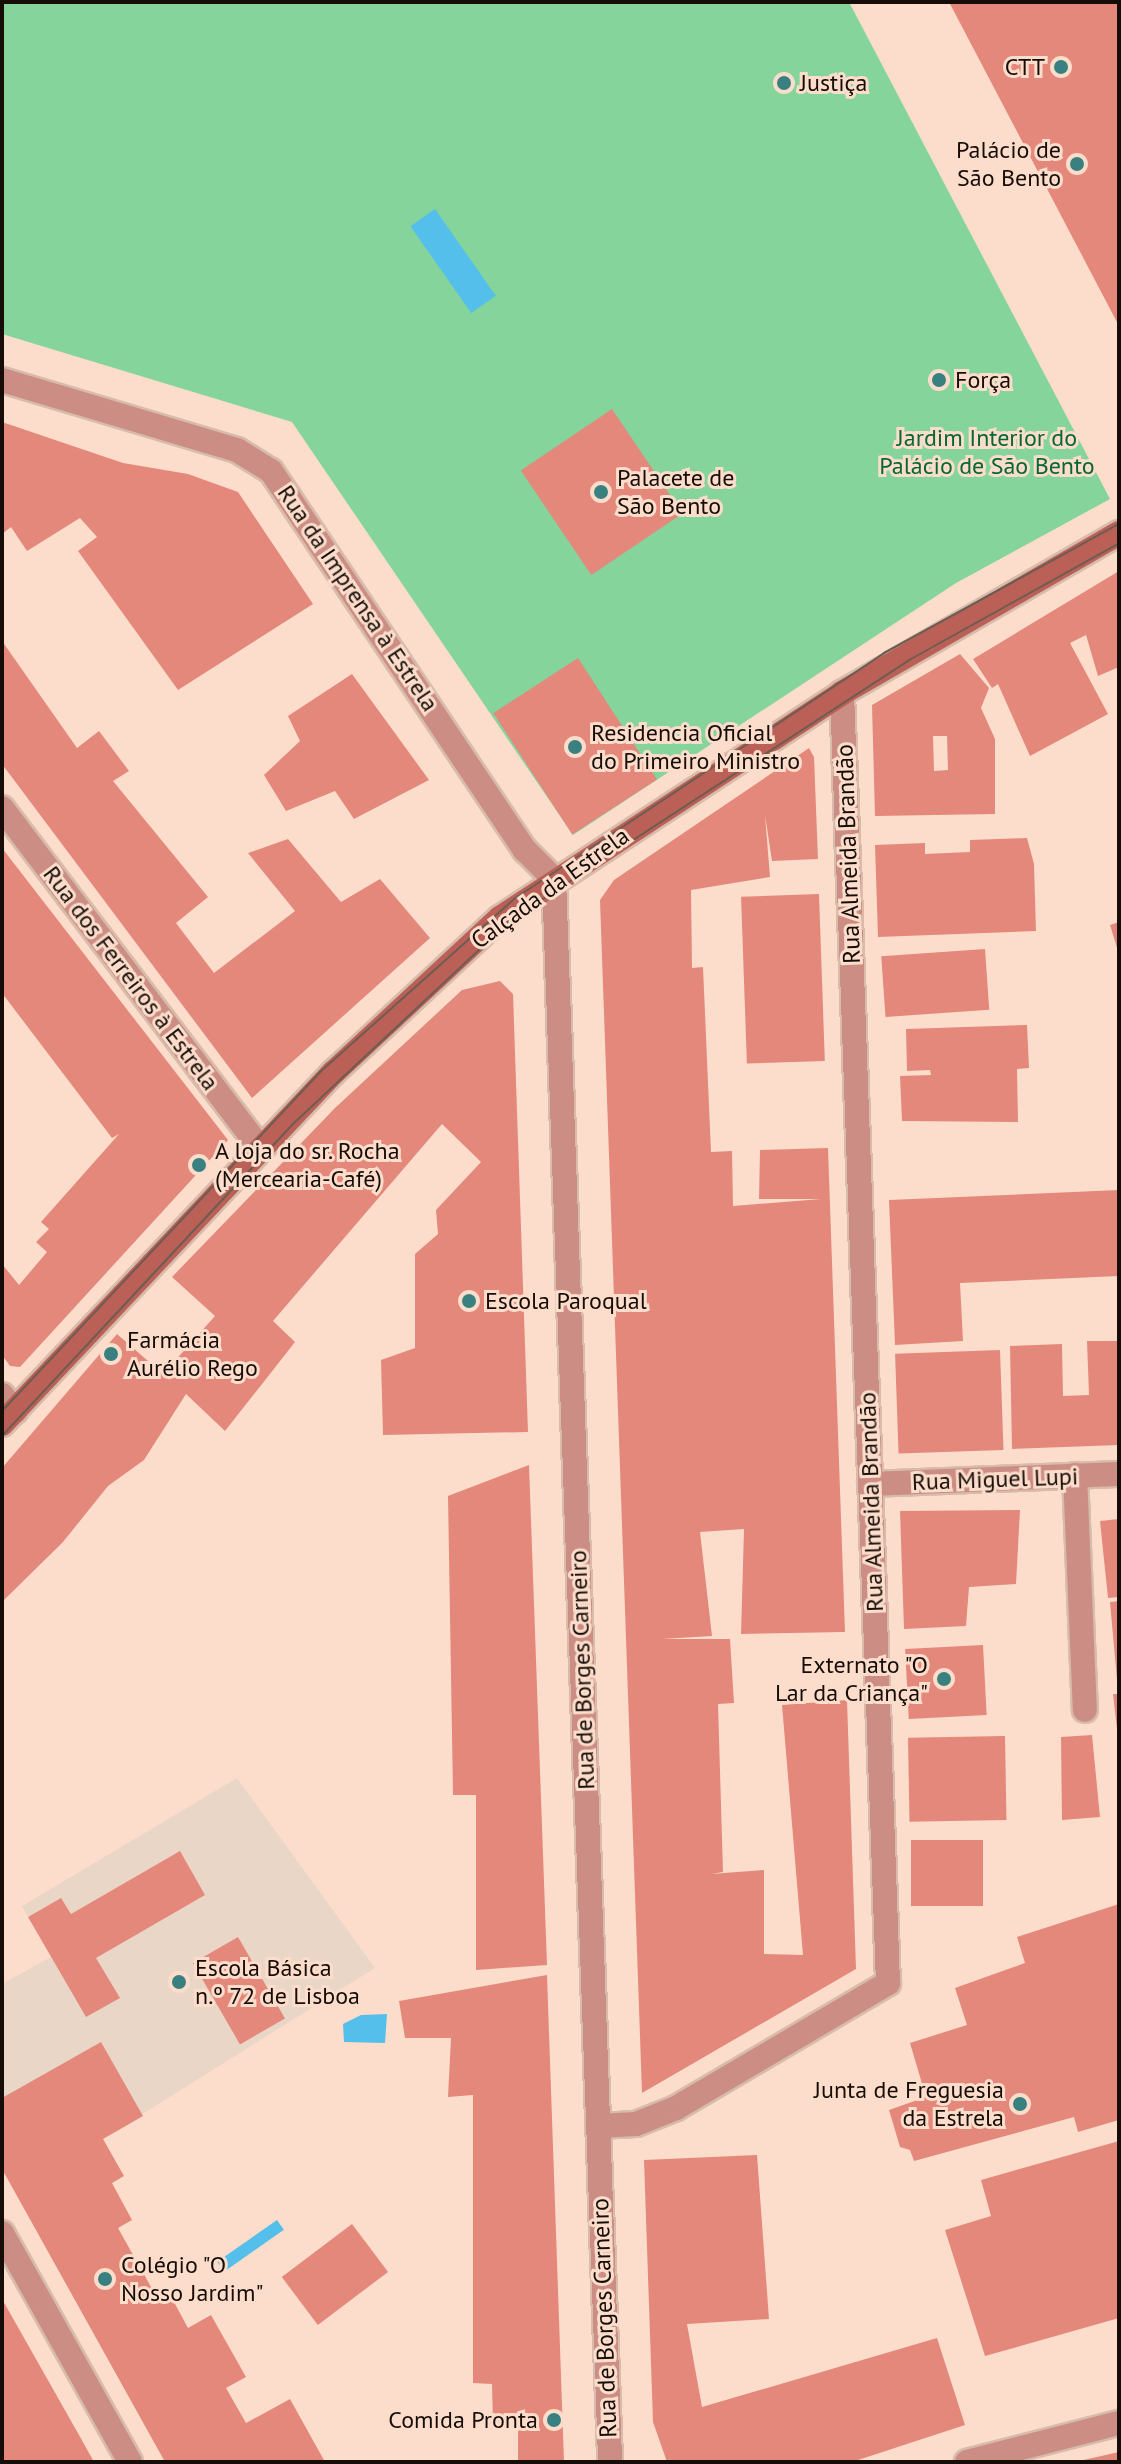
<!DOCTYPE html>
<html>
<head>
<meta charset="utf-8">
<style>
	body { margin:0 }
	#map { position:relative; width:1121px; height:2464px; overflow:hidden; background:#fcddcb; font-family:"PT Sans",sans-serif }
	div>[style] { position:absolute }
	.education>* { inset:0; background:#ead6c7 }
	.green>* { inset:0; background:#85d49b }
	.water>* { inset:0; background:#54bfeb; transform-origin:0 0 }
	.building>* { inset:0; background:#e4887b; transform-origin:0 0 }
	.roads { filter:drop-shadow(2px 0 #d7bcac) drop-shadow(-2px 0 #d7bcac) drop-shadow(0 2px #d7bcac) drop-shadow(0 -2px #d7bcac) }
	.street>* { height:24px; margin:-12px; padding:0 12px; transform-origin:12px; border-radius:12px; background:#cc8d84 }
	.secondary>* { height:24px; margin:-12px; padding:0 12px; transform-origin:12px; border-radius:12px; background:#bb6056 }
	.tram>* { height:2px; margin:-1px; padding:0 1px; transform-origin:1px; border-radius:1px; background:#6e5c52 }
	.dots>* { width:22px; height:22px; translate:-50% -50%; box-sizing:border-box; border:4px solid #fcddcb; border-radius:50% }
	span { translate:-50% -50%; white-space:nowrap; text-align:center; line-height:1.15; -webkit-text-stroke:6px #fcddcb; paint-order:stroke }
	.poi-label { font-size:24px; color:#170d08 }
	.right { translate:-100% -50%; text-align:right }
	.left { translate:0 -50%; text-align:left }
	.park-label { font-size:24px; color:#046632 }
	.street-label { font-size:24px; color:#170d08 }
	.frame { position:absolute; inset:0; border:4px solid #170d08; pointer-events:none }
</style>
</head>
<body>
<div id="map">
	<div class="education">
		<div style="clip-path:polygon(237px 1778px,375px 1968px,103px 2139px,2px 2169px,2px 1984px,51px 1957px,22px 1906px)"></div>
	</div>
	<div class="green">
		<div style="clip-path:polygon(2px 2px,849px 2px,1110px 499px,956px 583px,573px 835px,292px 422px,2px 334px)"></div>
	</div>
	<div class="water">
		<div style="left:435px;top:209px;width:106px;height:30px;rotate:55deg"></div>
		<div style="clip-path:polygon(387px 2014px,385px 2043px,344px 2042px,343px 2024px,361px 2015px)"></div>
		<div style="left:277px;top:2220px;width:12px;height:73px;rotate:55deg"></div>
	</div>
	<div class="building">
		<div style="clip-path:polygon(949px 2px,1119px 2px,1119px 326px)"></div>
		<div style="left:612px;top:409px;width:126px;height:110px;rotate:56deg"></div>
		<div style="clip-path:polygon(2px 422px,123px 463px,188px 474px,238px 492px,313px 604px,178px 690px,78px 551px,97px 537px,80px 518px,27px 551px,11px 527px,2px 534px)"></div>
		<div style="clip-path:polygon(1119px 571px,1119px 667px,1098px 676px,1086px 635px,1070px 643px,1108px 714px,1030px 756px,998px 684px,992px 688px,973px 659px)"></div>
		<div style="clip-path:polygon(2px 641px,77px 748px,99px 731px,129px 771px,113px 781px,208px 897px,176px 923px,214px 973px,295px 911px,248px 853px,288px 839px,341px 902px,380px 879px,430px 938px,252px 1098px,2px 764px)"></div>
		<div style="clip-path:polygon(evenodd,960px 654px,989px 688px,981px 708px,995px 739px,995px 814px,875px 816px,872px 705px,960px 654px,933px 736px,947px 736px,948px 770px,934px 771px,933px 736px)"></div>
		<div style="left:578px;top:658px;width:145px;height:101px;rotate:57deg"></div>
		<div style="clip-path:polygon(352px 674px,429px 780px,354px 819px,335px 791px,286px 811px,264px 775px,300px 741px,288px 716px)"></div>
		<div style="clip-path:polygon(809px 748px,814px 757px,818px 859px,772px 861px,765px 815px,770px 877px,691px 890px,692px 968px,703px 967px,711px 1152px,732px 1151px,733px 1206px,821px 1199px,759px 1199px,760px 1150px,828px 1148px,845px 1632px,741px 1634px,744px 1529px,700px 1532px,712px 1636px,662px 1639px,730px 1639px,734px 1703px,718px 1704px,723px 1872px,711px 1874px,764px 1870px,764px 1954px,803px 1955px,782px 1705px,847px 1700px,856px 1969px,642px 2093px,600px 900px,614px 880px)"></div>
		<div style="clip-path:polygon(1027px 838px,1034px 864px,1036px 931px,878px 937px,875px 845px,925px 843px,925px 854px,970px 852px,970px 840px)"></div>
		<div style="clip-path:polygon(2px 848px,228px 1140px,20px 1367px,10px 1366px,2px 1355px,2px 1264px,19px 1285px,47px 1252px,36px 1242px,49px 1229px,41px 1222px,119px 1134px,112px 1138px,2px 993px)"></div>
		<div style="left:819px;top:894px;width:167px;height:78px;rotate:88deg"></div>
		<div style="clip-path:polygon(1119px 922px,1119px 951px,1118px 951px,1110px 925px)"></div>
		<div style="left:985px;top:949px;width:61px;height:104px;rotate:86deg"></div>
		<div style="clip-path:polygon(500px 981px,513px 994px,528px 1432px,383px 1435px,381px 1360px,415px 1348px,415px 1254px,438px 1234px,436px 1210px,481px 1162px,442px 1124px,273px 1321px,295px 1342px,225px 1431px,186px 1394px,144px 1460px,108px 1486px,63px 1542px,2px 1602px,2px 1468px,117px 1334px,171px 1381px,164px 1373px,215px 1316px,172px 1277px,335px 1108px,462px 990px)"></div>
		<div style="clip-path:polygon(1027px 1025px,1029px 1068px,1017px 1069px,1018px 1122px,902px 1121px,900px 1076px,931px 1075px,930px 1070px,907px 1071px,906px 1029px)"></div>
		<div style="clip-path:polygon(1119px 1190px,1119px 1276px,960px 1283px,963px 1341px,895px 1345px,889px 1200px)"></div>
		<div style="clip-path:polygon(1087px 1341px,1119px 1341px,1119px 1445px,1012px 1449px,1010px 1346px,1062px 1344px,1063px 1396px,1089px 1395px)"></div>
		<div style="left:1000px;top:1350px;width:100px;height:105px;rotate:88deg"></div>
		<div style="clip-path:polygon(529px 1465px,547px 1965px,476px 1970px,476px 1795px,453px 1795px,448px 1496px)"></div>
		<div style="clip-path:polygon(1020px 1510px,1016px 1584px,969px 1587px,966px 1626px,904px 1629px,900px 1511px)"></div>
		<div style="clip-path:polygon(1119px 1519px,1119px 1597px,1108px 1598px,1100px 1521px)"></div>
		<div style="clip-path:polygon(1119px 1601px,1119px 1680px,1117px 1680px,1110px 1602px)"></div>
		<div style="left:983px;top:1645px;width:70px;height:78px;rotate:87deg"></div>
		<div style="clip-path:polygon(1113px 1694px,1119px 1694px,1119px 1729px,1117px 1729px)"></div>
		<div style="clip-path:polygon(1092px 1735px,1100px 1817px,1062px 1820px,1061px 1737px)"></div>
		<div style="left:1005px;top:1736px;width:84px;height:97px;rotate:89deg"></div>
		<div style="left:983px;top:1840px;width:66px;height:72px;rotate:90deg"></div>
		<div style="clip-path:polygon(180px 1851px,205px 1895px,96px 1958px,120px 1998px,86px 2017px,28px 1917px,61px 1898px,71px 1914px)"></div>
		<div style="clip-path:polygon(1119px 1904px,1119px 2120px,1078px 2132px,1074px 2117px,914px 2161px,910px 2150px,900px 2147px,889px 2110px,926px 2097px,910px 2043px,967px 2025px,955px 1988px,1025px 1963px,1017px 1937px)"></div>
		<div style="left:238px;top:1937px;width:94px;height:52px;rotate:60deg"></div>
		<div style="clip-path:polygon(547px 1975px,564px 2462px,518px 2462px,518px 2422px,493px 2423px,492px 2384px,473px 2383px,473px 2095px,448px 2097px,451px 2038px,405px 2038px,399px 2001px)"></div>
		<div style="clip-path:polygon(101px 2042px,143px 2116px,103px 2139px,124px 2176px,112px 2183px,132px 2220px,118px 2228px,155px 2294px,168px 2291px,188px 2328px,211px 2315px,246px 2377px,226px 2388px,246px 2423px,290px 2399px,325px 2462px,165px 2462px,2px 2169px,2px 2098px)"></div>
		<div style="clip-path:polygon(1119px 2141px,1119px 2318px,985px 2356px,945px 2230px,991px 2216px,981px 2180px)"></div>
		<div style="clip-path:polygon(757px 2155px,769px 2319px,687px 2324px,702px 2407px,937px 2338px,965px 2425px,852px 2462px,667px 2462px,653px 2422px,644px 2160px)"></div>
		<div style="left:352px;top:2224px;width:60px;height:88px;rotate:53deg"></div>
		<div style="clip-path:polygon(2px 2299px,79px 2435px,94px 2462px,2px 2462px)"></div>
		<div style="clip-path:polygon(1119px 2452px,1119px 2462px,1079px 2462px,1079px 2461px)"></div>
	</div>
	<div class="roads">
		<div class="street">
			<div style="left:2px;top:380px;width:245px;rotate:16.6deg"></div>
			<div style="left:237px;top:450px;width:40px;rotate:32deg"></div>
			<div style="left:271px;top:471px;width:456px;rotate:56.2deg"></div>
			<div style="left:525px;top:850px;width:41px;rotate:45deg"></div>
			<div style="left:554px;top:879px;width:1584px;rotate:87.97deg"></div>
			<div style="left:2px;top:808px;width:427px;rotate:52.8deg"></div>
			<div style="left:2px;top:1395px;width:21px;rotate:51deg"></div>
			<div style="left:1075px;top:1475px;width:235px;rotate:87.6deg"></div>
			<div style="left:870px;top:1484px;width:249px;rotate:-2.3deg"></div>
			<div style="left:598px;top:2126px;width:38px;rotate:-3deg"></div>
			<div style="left:636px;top:2124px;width:43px;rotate:-21.8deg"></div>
			<div style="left:676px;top:2108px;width:246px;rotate:-30.5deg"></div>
			<div style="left:888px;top:1983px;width:1291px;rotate:-92.04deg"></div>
			<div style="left:2px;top:2233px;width:262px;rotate:60.8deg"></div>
			<div style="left:967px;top:2462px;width:157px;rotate:-14.4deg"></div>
		</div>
		<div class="secondary">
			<div style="left:2px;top:1424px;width:484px;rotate:-46.7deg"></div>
			<div style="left:334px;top:1072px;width:226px;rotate:-42.9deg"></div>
			<div style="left:500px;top:918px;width:409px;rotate:-33.3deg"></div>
			<div style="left:842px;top:693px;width:320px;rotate:-30deg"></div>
		</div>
	</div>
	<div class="tram">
		<div style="left:2px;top:1411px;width:465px;rotate:-46.8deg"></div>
		<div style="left:320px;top:1072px;width:260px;rotate:-41.7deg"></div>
		<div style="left:514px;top:899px;width:444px;rotate:-33.6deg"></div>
		<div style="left:884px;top:653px;width:268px;rotate:-28.8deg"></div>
		<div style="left:2px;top:1436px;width:428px;rotate:-47deg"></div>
		<div style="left:294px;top:1123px;width:299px;rotate:-43.1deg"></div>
		<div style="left:512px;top:919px;width:476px;rotate:-33.1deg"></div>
		<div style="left:911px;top:659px;width:238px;rotate:-29.1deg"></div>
	</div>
	<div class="dots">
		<div style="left:1061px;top:67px;background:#398180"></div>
		<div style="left:784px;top:83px;background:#398180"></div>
		<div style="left:1077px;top:164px;background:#398180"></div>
		<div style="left:939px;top:380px;background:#398180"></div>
		<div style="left:601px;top:492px;background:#398180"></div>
		<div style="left:575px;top:747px;background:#398180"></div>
		<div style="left:199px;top:1165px;background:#398180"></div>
		<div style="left:469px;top:1301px;background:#398180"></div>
		<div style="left:111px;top:1354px;background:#398180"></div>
		<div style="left:944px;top:1679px;background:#398180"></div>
		<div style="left:179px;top:1982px;background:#398180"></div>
		<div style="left:1020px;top:2104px;background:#398180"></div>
		<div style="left:105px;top:2279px;background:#398180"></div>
		<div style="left:554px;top:2420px;background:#398180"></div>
	</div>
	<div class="poi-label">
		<span class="right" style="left:1045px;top:67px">CTT</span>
		<span class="left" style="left:800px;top:83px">Justiça</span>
		<span class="right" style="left:1061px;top:164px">Palácio de<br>São Bento</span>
		<span class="left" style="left:955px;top:380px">Força</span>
		<span class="left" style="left:617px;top:492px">Palacete de<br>São Bento</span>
		<span class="left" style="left:591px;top:747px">Residencia Oficial<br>do Primeiro Ministro</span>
		<span class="left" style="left:215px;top:1165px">A loja do sr. Rocha<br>(Mercearia-Café)</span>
		<span class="left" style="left:485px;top:1301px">Escola Paroqual</span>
		<span class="left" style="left:127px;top:1354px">Farmácia<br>Aurélio Rego</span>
		<span class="right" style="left:928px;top:1679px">Externato "O<br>Lar da Criança"</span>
		<span class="left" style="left:195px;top:1982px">Escola Básica<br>n.º 72 de Lisboa</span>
		<span class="right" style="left:1004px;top:2104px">Junta de Freguesia<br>da Estrela</span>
		<span class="left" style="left:121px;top:2279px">Colégio "O<br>Nosso Jardim"</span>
		<span class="right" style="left:538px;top:2420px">Comida Pronta</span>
	</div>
	<div class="park-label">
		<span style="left:987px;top:452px">Jardim Interior do<br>Palácio de São Bento</span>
	</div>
	<div class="street-label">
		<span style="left:358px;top:598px;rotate:56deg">Rua da Imprensa à Estrela</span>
		<span style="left:848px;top:854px;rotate:-92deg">Rua Almeida Brandão</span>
		<span style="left:550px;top:888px;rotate:-36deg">Calçada da Estrela</span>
		<span style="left:131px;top:978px;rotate:53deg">Rua dos Ferreiros à Estrela</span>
		<span style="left:995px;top:1479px;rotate:-2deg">Rua Miguel Lupi</span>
		<span style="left:871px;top:1502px;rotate:-92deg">Rua Almeida Brandão</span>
		<span style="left:582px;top:1670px;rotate:-92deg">Rua de Borges Carneiro</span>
		<span style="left:604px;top:2318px;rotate:-92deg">Rua de Borges Carneiro</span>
	</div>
	<div class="frame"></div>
</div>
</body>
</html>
